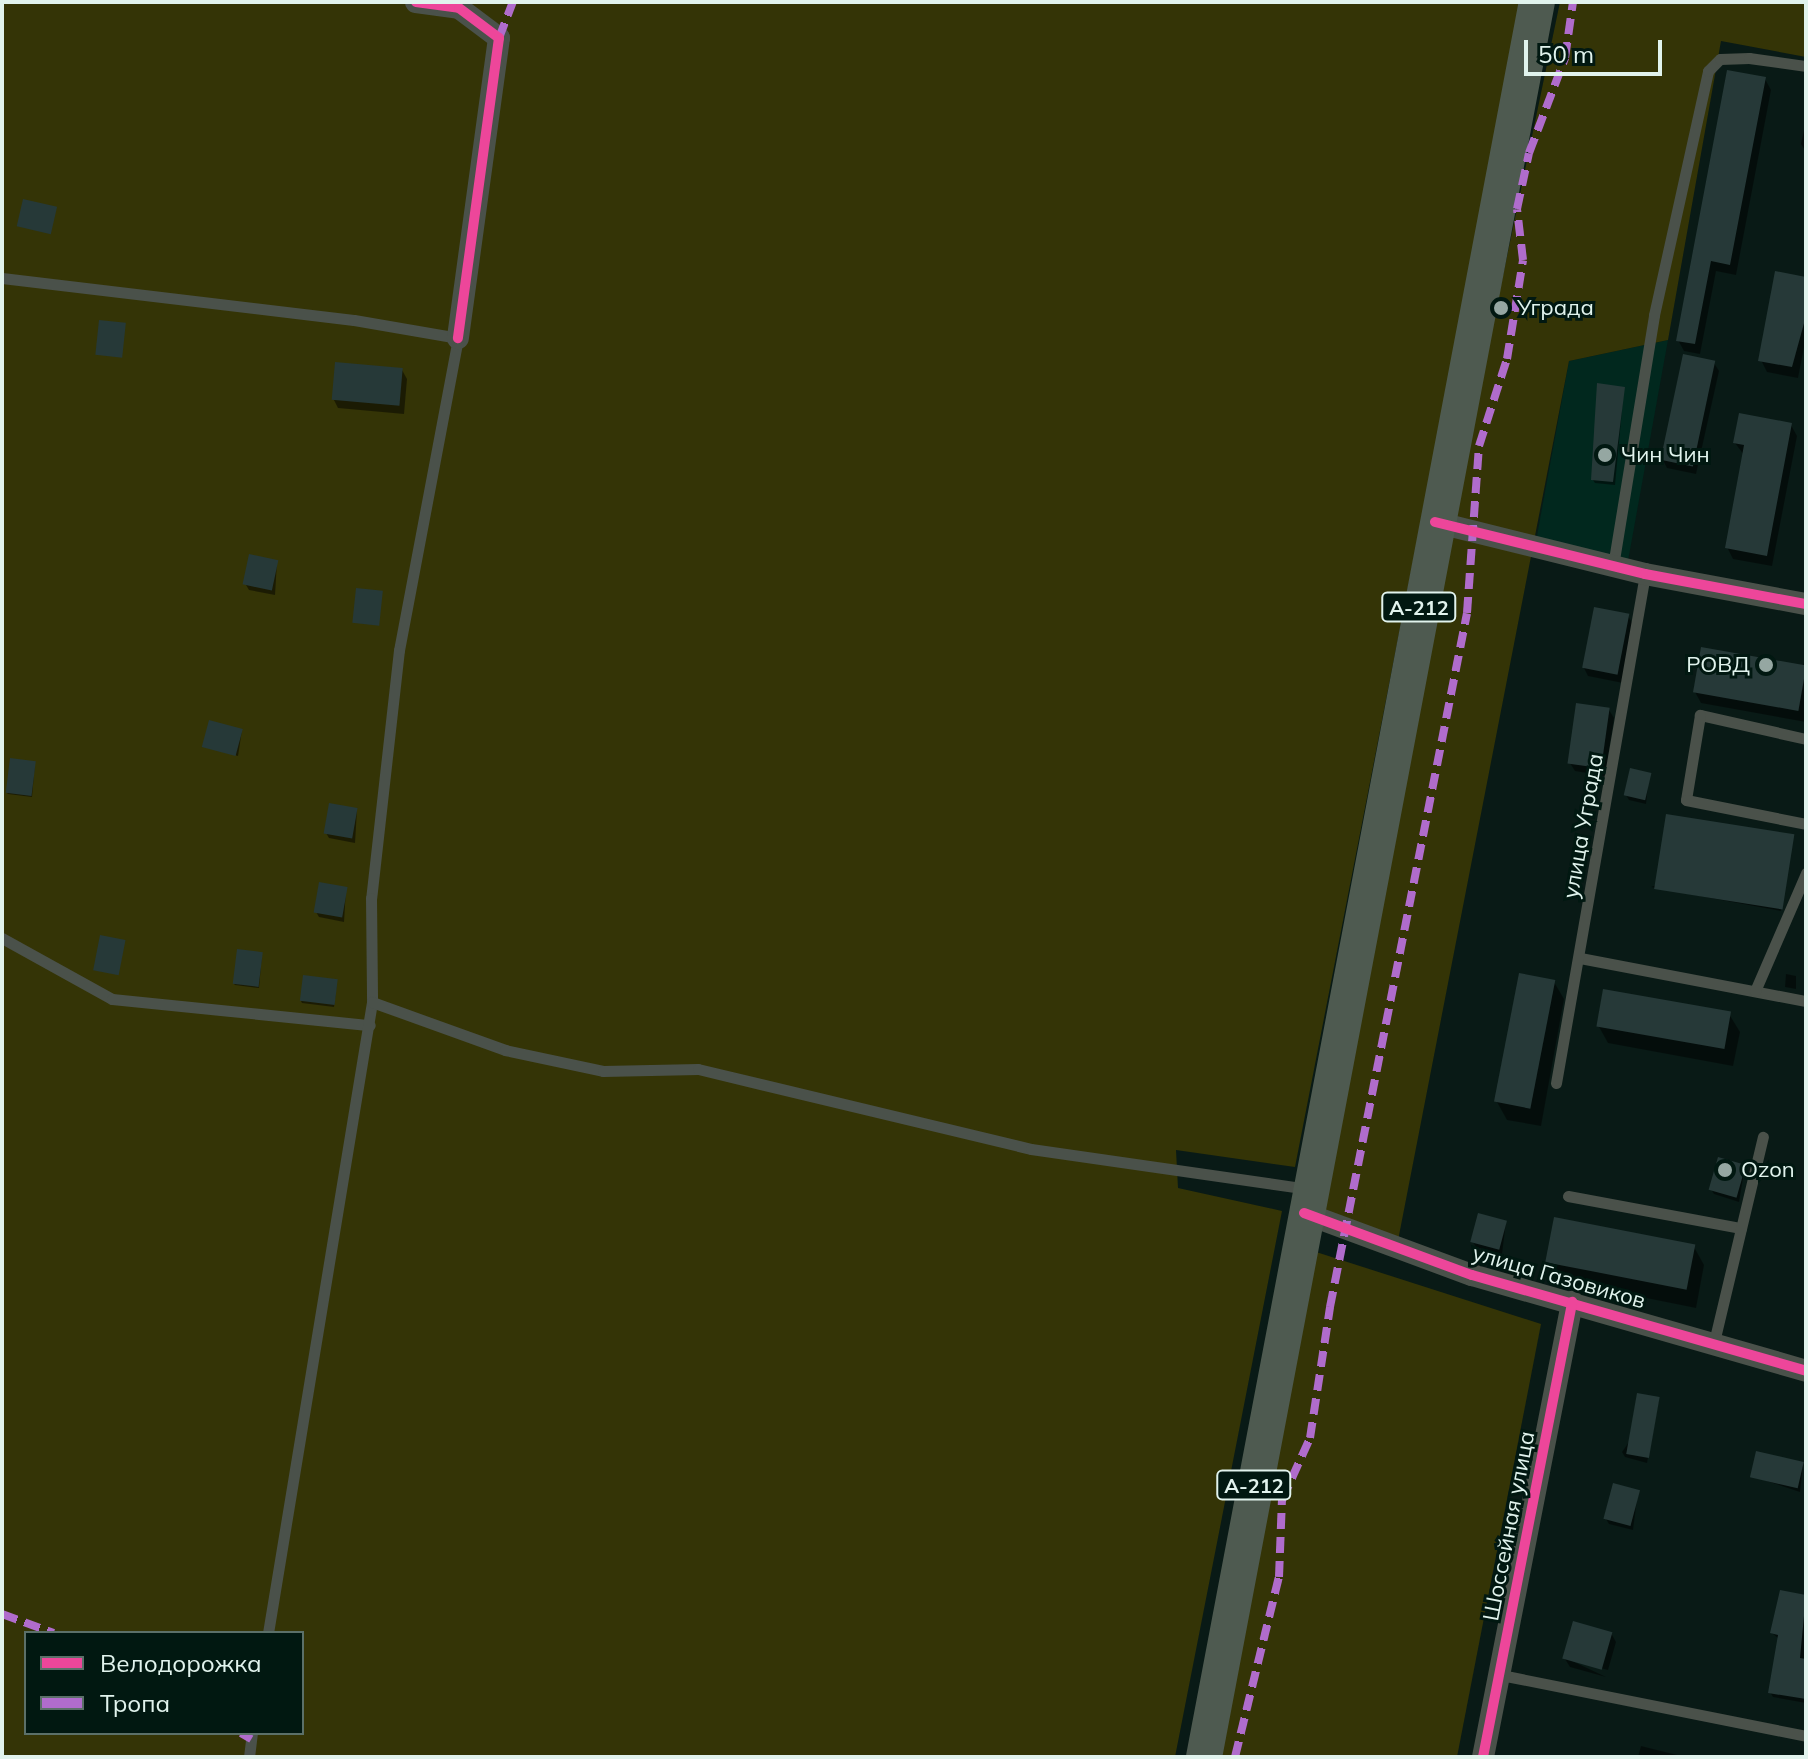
<!DOCTYPE html>
<html>
<head>
<meta charset="utf-8">
<style>
	body { margin:0 }
	#map { position:relative; width:1808px; height:1759px; overflow:hidden; background:#091a16; font-family:Mulish,sans-serif }
	div>[style] { position:absolute }
	.built>* { inset:0; background:#01281e }
	.green>* { inset:0; background:#343406 }
	.shadow>* { inset:0; background:#0007 }
	.building>* { inset:0; background:#263938; transform-origin:0 0 }
	.service>* { height:11px; margin:-5.5px; padding:0 5.5px; transform-origin:5.5px; border-radius:5.5px; background:#4a514a }
	.minor>* { height:22px; margin:-11px; padding:0 11px; transform-origin:11px; border-radius:11px; background:#4a514a }
	.trunk>* { height:36px; margin:-18px; padding:0 18px; transform-origin:18px; border-radius:18px; background:#4e5a50 }
	.quiet>* { height:8px; margin-top:-4px; transform-origin:0; background:repeating-linear-gradient(90deg,#b06ccc 0 16px,transparent 0 24px) }
	.cycleway>* { height:10px; margin:-5px; padding:0 5px; transform-origin:5px; border-radius:5px; background:#ed469a }
	.dots>* { width:22px; height:22px; translate:-50% -50%; box-sizing:border-box; border:4px solid #011811; border-radius:50% }
	span { translate:-50% -50%; white-space:nowrap; text-align:center; line-height:1.15; -webkit-text-stroke:6px #011811; paint-order:stroke }
	.shield-label span { padding:2px 6px; background:#011811; border:2px solid; border-radius:6px; -webkit-text-stroke-width:0 }
	.shield-label { font-size:20px; color:#e1f3ed; font-weight:700 }
	.poi-label { font-size:22px; color:#e1f3ed }
	.left { translate:0 -50%; text-align:left }
	.right { translate:-100% -50%; text-align:right }
	.street-label { font-size:22px; color:#e1f3ed }
	.frame { position:absolute; inset:0; border:4px solid #e1f3ed; pointer-events:none }
	.legend { position:absolute; left:24px; top:1631px; width:280px; height:104px; box-sizing:border-box; background:#011811; border:2px solid #5b7069; margin:0; padding:10px 14px; list-style:none; font-size:24px; color:#e1f3ed }
	.legend li { display:flex; align-items:center; gap:16px; height:40px }
	.legend b { width:40px; border:2px solid #5b7069 }
	.scale { position:absolute; left:1524px; top:40px; width:138px; height:36px; box-sizing:border-box; border:4px solid #e1f3ed; border-top:0; padding-left:10px; font-size:24px; line-height:28px; white-space:nowrap; color:#e1f3ed; -webkit-text-stroke:6px #011811; paint-order:stroke }
</style>
</head>
<body>
<div id="map">
	<div class="built">
		<div style="clip-path:polygon(1668px 340px,1628px 561px,1536px 541px,1569px 361px)"></div>
	</div>
	<div class="green">
		<div style="clip-path:polygon(evenodd,2px 2px,1522px 2px,1295px 1167px,1176px 1150px,1178px 1188px,1282px 1211px,1175px 1757px,2px 1757px,2px 2px,26px 1633px,302px 1633px,302px 1733px,26px 1733px,26px 1633px)"></div>
		<div style="clip-path:polygon(1560px 2px,1806px 2px,1806px 57px,1721px 41px,1668px 340px,1569px 361px,1395px 1256px,1316px 1219px,1445px 554px)"></div>
		<div style="clip-path:polygon(1313px 1251px,1541px 1324px,1457px 1757px,1213px 1757px)"></div>
	</div>
	<div class="shadow">
		<div style="clip-path:polygon(1765px 79px,1771px 90px,1736px 275px,1716px 271px,1700px 354px,1684px 351px,1678px 340px)"></div>
		<div style="clip-path:polygon(1806px 121px,1806px 152px,1801px 144px)"></div>
		<div style="clip-path:polygon(1806px 279px,1806px 337px,1798px 378px,1767px 372px,1761px 360px)"></div>
		<div style="clip-path:polygon(1714px 363px,1719px 371px,1696px 474px,1667px 468px,1663px 460px)"></div>
		<div style="clip-path:polygon(402px 370px,407px 379px,404px 414px,338px 408px,334px 400px)"></div>
		<div style="clip-path:polygon(1624px 388px,1615px 485px,1595px 483px,1593px 480px)"></div>
		<div style="clip-path:polygon(1791px 425px,1797px 436px,1772px 566px,1733px 559px,1727px 547px,1744px 455px,1735px 443px)"></div>
		<div style="clip-path:polygon(277px 562px,275px 595px,249px 590px,246px 585px)"></div>
		<div style="clip-path:polygon(1628px 616px,1633px 624px,1623px 683px,1588px 676px,1584px 668px)"></div>
		<div style="clip-path:polygon(1806px 652px,1806px 722px,1701px 703px,1695px 692px,1803px 667px)"></div>
		<div style="clip-path:polygon(1609px 710px,1614px 718px,1605px 776px,1575px 771px,1570px 763px)"></div>
		<div style="clip-path:polygon(242px 730px,238px 756px,205px 746px)"></div>
		<div style="clip-path:polygon(35px 763px,32px 797px,8px 794px,7px 793px)"></div>
		<div style="clip-path:polygon(1649px 775px,1646px 804px,1629px 800px,1626px 795px)"></div>
		<div style="clip-path:polygon(357px 810px,355px 843px,329px 838px,326px 833px)"></div>
		<div style="clip-path:polygon(1793px 836px,1781px 911px,1651px 887px)"></div>
		<div style="clip-path:polygon(346px 889px,344px 922px,319px 917px,316px 912px)"></div>
		<div style="clip-path:polygon(262px 954px,259px 988px,235px 985px,234px 984px)"></div>
		<div style="clip-path:polygon(1786px 974px,1796px 976px,1796px 989px,1785px 987px)"></div>
		<div style="clip-path:polygon(337px 981px,334px 1007px,302px 1003px,301px 1001px)"></div>
		<div style="clip-path:polygon(1554px 982px,1564px 999px,1541px 1126px,1507px 1120px,1497px 1102px)"></div>
		<div style="clip-path:polygon(1729px 1014px,1740px 1032px,1733px 1066px,1608px 1043px,1598px 1025px)"></div>
		<div style="clip-path:polygon(1745px 1166px,1739px 1202px,1714px 1194px,1711px 1189px)"></div>
		<div style="clip-path:polygon(1506px 1222px,1502px 1254px,1476px 1247px,1473px 1242px)"></div>
		<div style="clip-path:polygon(1694px 1247px,1704px 1265px,1696px 1308px,1557px 1280px,1547px 1262px)"></div>
		<div style="clip-path:polygon(1659px 1399px,1647px 1463px,1625px 1457px,1622px 1452px)"></div>
		<div style="clip-path:polygon(1803px 1464px,1800px 1492px,1752px 1476px)"></div>
		<div style="clip-path:polygon(1638px 1491px,1633px 1530px,1609px 1524px,1606px 1519px)"></div>
		<div style="clip-path:polygon(1782px 1592px,1806px 1597px,1806px 1703px,1773px 1697px,1770px 1692px,1779px 1639px,1772px 1633px)"></div>
		<div style="clip-path:polygon(1611px 1633px,1616px 1642px,1608px 1670px,1568px 1659px,1606px 1677px,1570px 1667px,1565px 1659px)"></div>
		<div style="clip-path:polygon(1641px 1746px,1677px 1755px,1678px 1757px,1638px 1757px)"></div>
	</div>
	<div class="building">
		<div style="clip-path:polygon(1727px 70px,1766px 77px,1730px 265px,1711px 261px,1695px 344px,1676px 341px)"></div>
		<div style="left:23px;top:199px;width:35px;height:28px;rotate:13deg"></div>
		<div style="clip-path:polygon(1775px 271px,1806px 277px,1806px 316px,1792px 367px,1758px 361px)"></div>
		<div style="left:99px;top:320px;width:27px;height:35px;rotate:6deg"></div>
		<div style="left:1683px;top:354px;width:33px;height:108px;rotate:12deg"></div>
		<div style="left:335px;top:362px;width:68px;height:38px;rotate:5deg"></div>
		<div style="clip-path:polygon(1597px 383px,1625px 387px,1613px 482px,1591px 480px)"></div>
		<div style="clip-path:polygon(1739px 413px,1792px 423px,1767px 556px,1725px 548px,1744px 445px,1733px 443px)"></div>
		<div style="left:249px;top:554px;width:30px;height:31px;rotate:12deg"></div>
		<div style="left:356px;top:588px;width:27px;height:35px;rotate:6deg"></div>
		<div style="left:1594px;top:607px;width:36px;height:62px;rotate:11deg"></div>
		<div style="left:1701px;top:647px;width:107px;height:46px;rotate:10deg"></div>
		<div style="left:1576px;top:703px;width:34px;height:61px;rotate:8deg"></div>
		<div style="left:209px;top:720px;width:35px;height:28px;rotate:15deg"></div>
		<div style="left:10px;top:758px;width:26px;height:35px;rotate:7deg"></div>
		<div style="left:1630px;top:768px;width:22px;height:28px;rotate:13deg"></div>
		<div style="left:329px;top:803px;width:29px;height:31px;rotate:10deg"></div>
		<div style="left:1666px;top:814px;width:130px;height:76px;rotate:9deg"></div>
		<div style="left:319px;top:882px;width:29px;height:31px;rotate:10deg"></div>
		<div style="left:100px;top:935px;width:26px;height:36px;rotate:11deg"></div>
		<div style="left:237px;top:949px;width:26px;height:35px;rotate:7deg"></div>
		<div style="left:1519px;top:973px;width:37px;height:131px;rotate:11deg"></div>
		<div style="left:303px;top:975px;width:35px;height:26px;rotate:7deg"></div>
		<div style="left:1603px;top:989px;width:130px;height:38px;rotate:10deg"></div>
		<div style="left:1718px;top:1157px;width:29px;height:34px;rotate:16deg"></div>
		<div style="left:1478px;top:1213px;width:30px;height:30px;rotate:15deg"></div>
		<div style="left:1554px;top:1217px;width:144px;height:46px;rotate:11deg"></div>
		<div style="left:1637px;top:1393px;width:23px;height:62px;rotate:10deg"></div>
		<div style="left:1756px;top:1451px;width:49px;height:27px;rotate:13deg"></div>
		<div style="left:1613px;top:1483px;width:28px;height:37px;rotate:15deg"></div>
		<div style="clip-path:polygon(1780px 1590px,1806px 1595px,1800px 1658px,1806px 1659px,1806px 1699px,1768px 1693px,1778px 1635px,1770px 1633px)"></div>
		<div style="left:1573px;top:1621px;width:41px;height:39px;rotate:16deg"></div>
	</div>
	<div class="service">
		<div style="left:2px;top:278px;width:354px;rotate:6.8deg"></div>
		<div style="left:354px;top:320px;width:106px;rotate:9.8deg"></div>
		<div style="left:458px;top:338px;width:318px;rotate:100.7deg"></div>
		<div style="left:399px;top:650px;width:250px;rotate:96.4deg"></div>
		<div style="left:371px;top:898px;width:104px;rotate:89.4deg"></div>
		<div style="left:1613px;top:566px;width:254px;rotate:-80.7deg"></div>
		<div style="left:1654px;top:315px;width:250px;rotate:-77.5deg"></div>
		<div style="left:1708px;top:71px;width:17px;rotate:-45deg"></div>
		<div style="left:1720px;top:59px;width:29px;rotate:-2deg"></div>
		<div style="left:1749px;top:58px;width:58px;rotate:8deg"></div>
		<div style="left:1806px;top:739px;width:109px;rotate:-167.2deg"></div>
		<div style="left:1700px;top:715px;width:86px;rotate:99.4deg"></div>
		<div style="left:1686px;top:800px;width:122px;rotate:11.3deg"></div>
		<div style="left:2px;top:938px;width:126px;rotate:29deg"></div>
		<div style="left:112px;top:999px;width:259px;rotate:5.8deg"></div>
		<div style="left:1580px;top:958px;width:230px;rotate:10.8deg"></div>
		<div style="left:1755px;top:991px;width:129px;rotate:-66.6deg"></div>
		<div style="left:1556px;top:1083px;width:517px;rotate:-80.08deg"></div>
		<div style="left:1568px;top:1196px;width:176px;rotate:10.5deg"></div>
		<div style="left:1714px;top:1342px;width:211px;rotate:-76.6deg"></div>
		<div style="left:268px;top:1633px;width:640px;rotate:-80.64deg"></div>
		<div style="left:372px;top:1002px;width:141px;rotate:19.8deg"></div>
		<div style="left:505px;top:1050px;width:100px;rotate:12.1deg"></div>
		<div style="left:603px;top:1071px;width:95px;rotate:-1.2deg"></div>
		<div style="left:698px;top:1069px;width:342px;rotate:13.5deg"></div>
		<div style="left:1031px;top:1149px;width:281px;rotate:8.2deg"></div>
		<div style="left:1501px;top:1675px;width:311px;rotate:11.3deg"></div>
		<div style="left:249px;top:1757px;width:24px;rotate:-83deg"></div>
	</div>
	<div class="minor">
		<div style="left:416px;top:2px;width:43px;rotate:7.9deg"></div>
		<div style="left:459px;top:8px;width:50px;rotate:36.9deg"></div>
		<div style="left:499px;top:38px;width:303px;rotate:97.8deg"></div>
		<div style="left:1435px;top:522px;width:216px;rotate:13.9deg"></div>
		<div style="left:1645px;top:574px;width:164px;rotate:10.6deg"></div>
		<div style="left:1304px;top:1213px;width:179px;rotate:20.3deg"></div>
		<div style="left:1472px;top:1275px;width:348px;rotate:16deg"></div>
		<div style="left:1483px;top:1757px;width:464px;rotate:-78.9deg"></div>
	</div>
	<div class="trunk">
		<div style="left:1204px;top:1757px;width:1786px;rotate:-79.26deg"></div>
	</div>
	<div class="quiet">
		<div style="left:499px;top:38px;width:39px;rotate:-69deg"></div>
		<div style="left:2px;top:1614px;width:55px;rotate:20.1deg"></div>
		<div style="left:241px;top:1733px;width:12px;rotate:31deg"></div>
		<div style="left:1235px;top:1757px;width:185px;rotate:-76.3deg"></div>
		<div style="left:1279px;top:1577px;width:77px;rotate:-87.8deg"></div>
		<div style="left:1282px;top:1500px;width:68px;rotate:-65.7deg"></div>
		<div style="left:1310px;top:1438px;width:133px;rotate:-81.3deg"></div>
		<div style="left:1330px;top:1307px;width:707px;rotate:-78.83deg"></div>
		<div style="left:1467px;top:613px;width:167px;rotate:-85.9deg"></div>
		<div style="left:1479px;top:446px;width:91px;rotate:-72.2deg"></div>
		<div style="left:1507px;top:359px;width:100px;rotate:-80.8deg"></div>
		<div style="left:1523px;top:260px;width:51px;rotate:-96.7deg"></div>
		<div style="left:1517px;top:209px;width:57px;rotate:-77.9deg"></div>
		<div style="left:1529px;top:153px;width:102px;rotate:-69.2deg"></div>
		<div style="left:1565px;top:58px;width:57px;rotate:-81.9deg"></div>
	</div>
	<div class="cycleway">
		<div style="left:416px;top:2px;width:43px;rotate:7.9deg"></div>
		<div style="left:459px;top:8px;width:50px;rotate:36.9deg"></div>
		<div style="left:499px;top:38px;width:303px;rotate:97.8deg"></div>
		<div style="left:1435px;top:522px;width:216px;rotate:13.9deg"></div>
		<div style="left:1645px;top:574px;width:164px;rotate:10.6deg"></div>
		<div style="left:1304px;top:1213px;width:179px;rotate:20.3deg"></div>
		<div style="left:1472px;top:1275px;width:348px;rotate:16deg"></div>
		<div style="left:1483px;top:1757px;width:464px;rotate:-78.9deg"></div>
	</div>
	<div class="dots">
		<div style="left:1501px;top:308px;background:#95a7a2"></div>
		<div style="left:1605px;top:455px;background:#95a7a2"></div>
		<div style="left:1766px;top:665px;background:#95a7a2"></div>
		<div style="left:1725px;top:1170px;background:#95a7a2"></div>
	</div>
	<div class="shield-label">
		<span style="left:1419px;top:607px">А-212</span>
		<span style="left:1254px;top:1485px">А-212</span>
	</div>
	<div class="poi-label">
		<span class="left" style="left:1517px;top:308px">Уграда</span>
		<span class="left" style="left:1621px;top:455px">Чин Чин</span>
		<span class="right" style="left:1750px;top:665px">РОВД</span>
		<span class="left" style="left:1741px;top:1170px">Ozon</span>
	</div>
	<div class="street-label">
		<span style="left:1583px;top:826px;rotate:-80deg">улица Уграда</span>
		<span style="left:1559px;top:1277px;rotate:16deg">улица Газовиков</span>
		<span style="left:1509px;top:1526px;rotate:-79deg">Шоссейная улица</span>
	</div>
	<div class="frame"></div>
	<ul class="legend">
	<li><b style="height:10px;background:#ed469a"></b>Велодорожка</li>
	<li><b style="height:10px;background:#b06ccc"></b>Тропа</li>
	</ul>
	<div class="scale">50 m</div>
</div>
</body>
</html>
